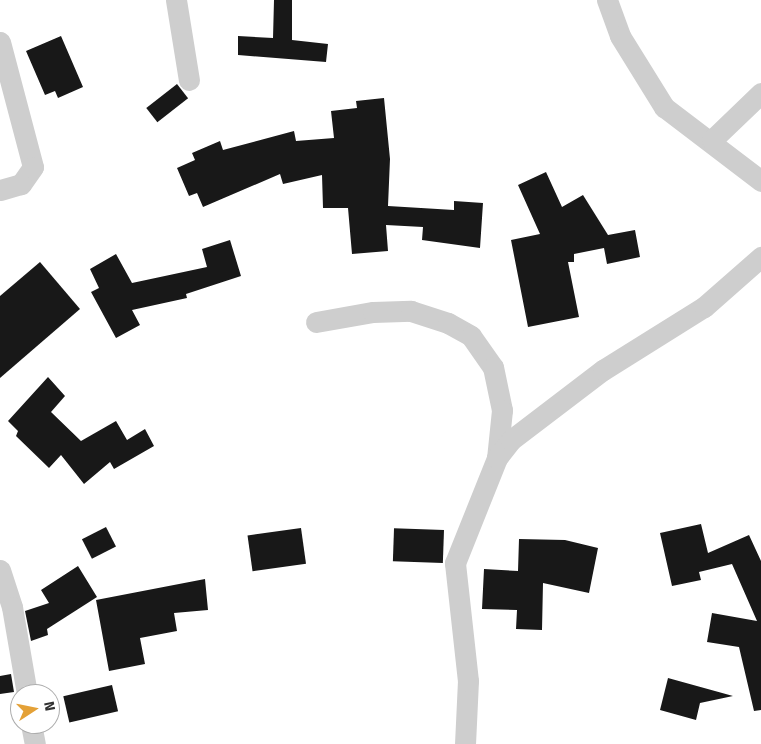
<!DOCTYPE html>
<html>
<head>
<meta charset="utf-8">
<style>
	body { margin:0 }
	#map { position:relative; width:761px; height:744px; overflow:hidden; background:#fff; font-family:"Fira Sans",sans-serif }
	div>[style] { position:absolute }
	.building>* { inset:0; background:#181818; transform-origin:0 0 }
	.street>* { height:21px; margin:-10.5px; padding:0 10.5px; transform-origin:10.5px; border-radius:10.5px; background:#cecece }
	span { translate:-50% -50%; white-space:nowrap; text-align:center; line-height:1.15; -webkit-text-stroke:5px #fff; paint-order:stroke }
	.north { position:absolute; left:10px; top:684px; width:50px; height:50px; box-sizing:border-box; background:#fff; border:1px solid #adadad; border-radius:50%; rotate:79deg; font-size:14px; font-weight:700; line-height:20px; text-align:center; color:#313131 }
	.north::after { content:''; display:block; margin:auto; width:18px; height:22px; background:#e4a137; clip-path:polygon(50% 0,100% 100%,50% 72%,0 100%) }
</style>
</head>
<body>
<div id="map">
	<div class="building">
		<div style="clip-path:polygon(274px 0,292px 0,292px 40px,328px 44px,326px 62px,238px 55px,238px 36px,273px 38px)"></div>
		<div style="clip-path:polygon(61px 36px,83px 87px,58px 98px,55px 91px,45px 95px,26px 51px)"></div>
		<div style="left:177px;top:84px;width:18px;height:39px;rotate:52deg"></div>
		<div style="clip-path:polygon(384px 98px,390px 159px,388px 206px,454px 210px,454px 201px,483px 203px,480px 248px,422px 240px,423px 227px,386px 225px,388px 251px,352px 254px,348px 208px,323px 208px,322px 175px,283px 184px,280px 174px,203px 207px,197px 193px,189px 196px,177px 168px,195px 160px,192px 153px,220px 141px,223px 150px,294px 131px,296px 141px,334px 138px,331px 111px,357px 108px,356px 101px)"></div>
		<div style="clip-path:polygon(546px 172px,562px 207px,583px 195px,608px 235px,635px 230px,640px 257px,607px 264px,604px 248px,574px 254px,574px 262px,568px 262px,579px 317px,528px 327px,511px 240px,540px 234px,518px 185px)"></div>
		<div style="clip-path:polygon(230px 240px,241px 276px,186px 294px,187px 298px,132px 310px,140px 325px,116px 338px,91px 292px,99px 288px,90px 269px,116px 254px,132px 283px,207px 267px,202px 249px)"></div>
		<div style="clip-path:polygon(40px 262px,80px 309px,0 378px,0 296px)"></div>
		<div style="clip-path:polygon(48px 377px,65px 396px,51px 412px,81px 441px,116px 421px,127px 440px,145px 429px,154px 446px,114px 469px,110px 462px,84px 484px,61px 455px,49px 468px,16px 436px,18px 431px,8px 421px)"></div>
		<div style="clip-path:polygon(701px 524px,708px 553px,749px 535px,761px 561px,761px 710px,754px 711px,739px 647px,707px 642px,712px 613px,757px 621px,732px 564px,699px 572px,701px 580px,672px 586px,660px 533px)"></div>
		<div style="left:106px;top:527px;width:22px;height:27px;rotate:63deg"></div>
		<div style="left:301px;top:528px;width:36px;height:54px;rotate:82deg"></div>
		<div style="left:444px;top:530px;width:33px;height:50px;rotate:92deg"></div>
		<div style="clip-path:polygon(519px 539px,565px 540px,598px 548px,589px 593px,543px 583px,542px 630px,516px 629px,517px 610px,482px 609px,484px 569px,518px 571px)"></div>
		<div style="clip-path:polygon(78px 566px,97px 597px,47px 629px,48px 635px,31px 641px,25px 611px,49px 603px,41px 590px)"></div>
		<div style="clip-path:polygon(205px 579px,208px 610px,174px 613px,177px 631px,140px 638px,145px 664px,109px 671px,96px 600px)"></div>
		<div style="clip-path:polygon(11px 674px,14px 692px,0 694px,0 676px)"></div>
		<div style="clip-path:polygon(668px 678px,733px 696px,700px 703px,696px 720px,660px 710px)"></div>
		<div style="left:112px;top:685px;width:27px;height:50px;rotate:77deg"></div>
	</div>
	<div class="street">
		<div style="left:176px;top:0;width:81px;rotate:80.8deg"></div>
		<div style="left:607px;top:0;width:38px;rotate:70deg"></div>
		<div style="left:620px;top:36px;width:84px;rotate:58.2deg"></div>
		<div style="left:664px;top:107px;width:122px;rotate:37.3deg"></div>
		<div style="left:0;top:42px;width:129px;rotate:75.2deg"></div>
		<div style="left:33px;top:167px;width:21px;rotate:125deg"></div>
		<div style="left:21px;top:184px;width:22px;rotate:164deg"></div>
		<div style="left:712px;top:140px;width:68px;rotate:-43.8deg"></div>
		<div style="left:316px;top:322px;width:58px;rotate:-10deg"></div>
		<div style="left:373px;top:312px;width:38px;rotate:-2deg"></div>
		<div style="left:411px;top:311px;width:39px;rotate:18deg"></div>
		<div style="left:448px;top:323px;width:26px;rotate:29deg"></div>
		<div style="left:471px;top:336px;width:38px;rotate:55deg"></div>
		<div style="left:493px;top:367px;width:44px;rotate:78.2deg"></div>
		<div style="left:502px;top:410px;width:48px;rotate:95.9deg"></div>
		<div style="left:0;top:570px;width:39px;rotate:72deg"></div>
		<div style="left:12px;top:607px;width:88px;rotate:80.2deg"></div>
		<div style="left:31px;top:724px;width:20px;rotate:79deg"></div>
		<div style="left:465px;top:744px;width:63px;rotate:-87.3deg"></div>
		<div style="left:468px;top:681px;width:119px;rotate:-96.3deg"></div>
		<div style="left:455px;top:563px;width:113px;rotate:-68.2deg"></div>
		<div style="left:497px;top:458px;width:23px;rotate:-52deg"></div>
		<div style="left:511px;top:440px;width:116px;rotate:-37.3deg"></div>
		<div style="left:603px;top:370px;width:119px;rotate:-32deg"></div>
		<div style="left:704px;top:307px;width:76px;rotate:-41.3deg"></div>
	</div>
	<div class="north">N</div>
</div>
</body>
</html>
